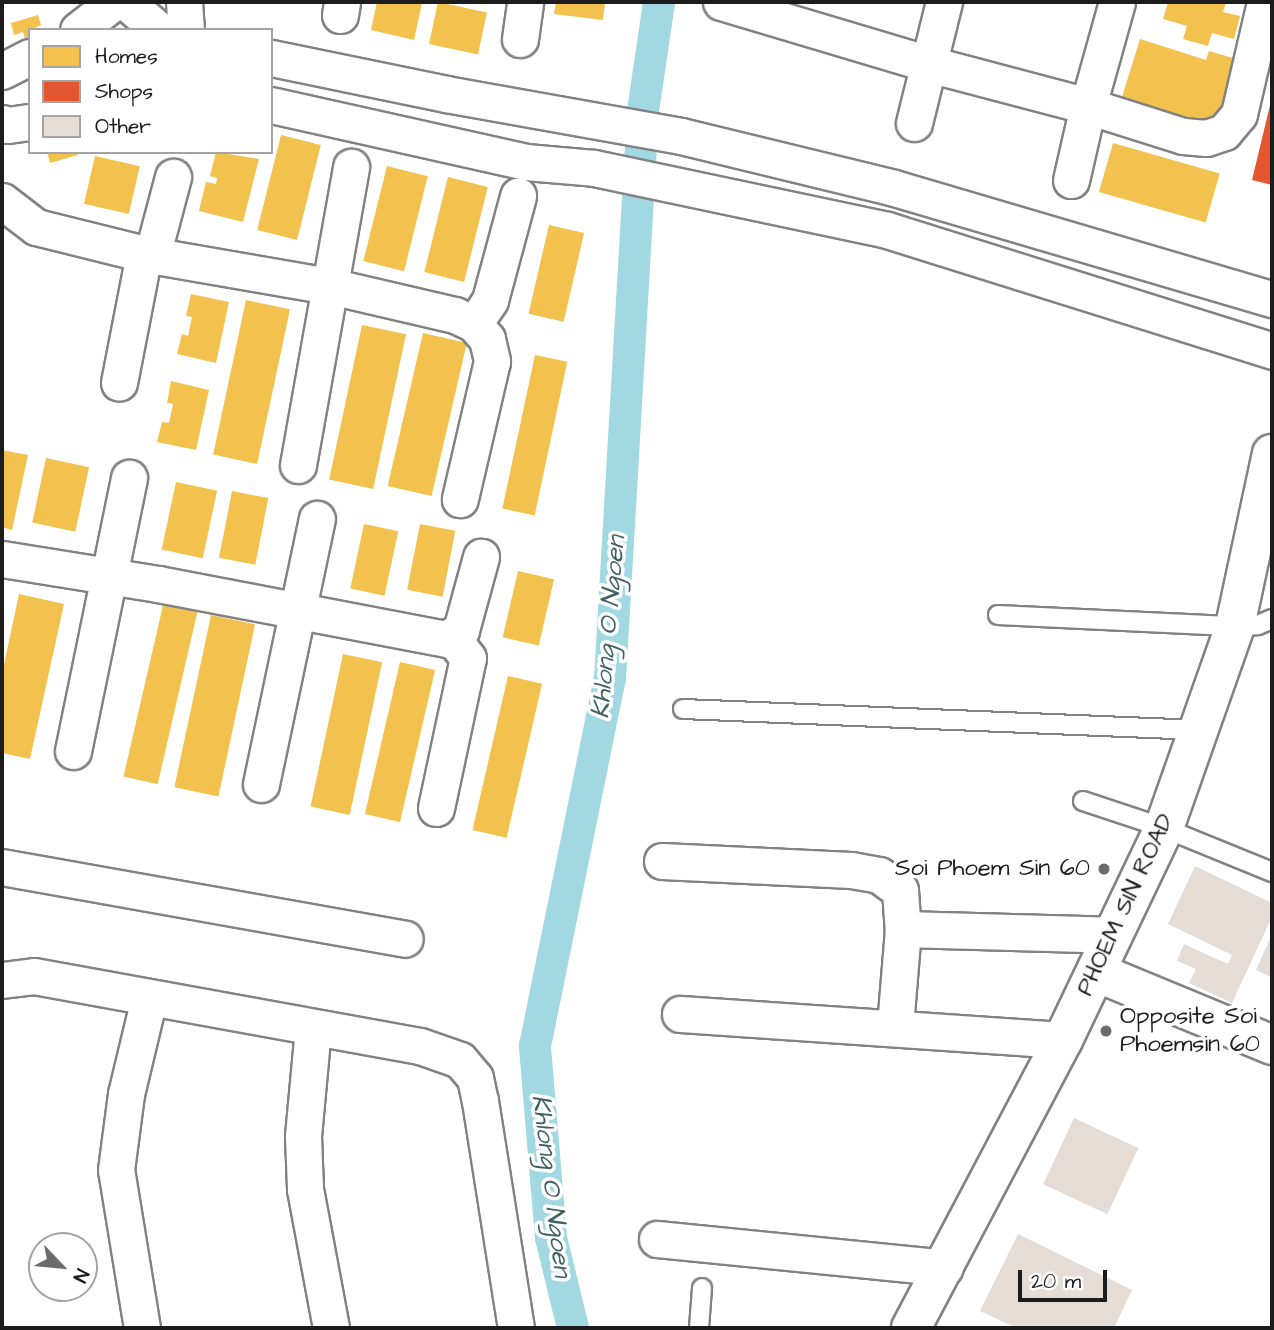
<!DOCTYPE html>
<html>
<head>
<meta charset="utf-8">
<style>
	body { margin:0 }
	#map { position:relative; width:1274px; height:1330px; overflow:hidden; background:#fff; font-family:"Architects Daughter",sans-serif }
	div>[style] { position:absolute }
	.homes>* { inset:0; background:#f2c14e; transform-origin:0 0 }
	.shops>* { inset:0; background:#e4572e }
	.canal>* { height:32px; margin:-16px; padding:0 16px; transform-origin:16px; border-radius:16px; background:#a1d8e2 }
	.building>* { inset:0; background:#e5dcd5; transform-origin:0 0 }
	.roads { filter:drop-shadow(2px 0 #828282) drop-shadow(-2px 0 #828282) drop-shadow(0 2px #828282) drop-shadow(0 -2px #828282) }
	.service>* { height:18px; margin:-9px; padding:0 9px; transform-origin:9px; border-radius:9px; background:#fff }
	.minor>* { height:35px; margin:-17.5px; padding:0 17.5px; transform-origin:17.5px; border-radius:17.5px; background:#fff }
	.tertiary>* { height:38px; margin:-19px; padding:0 19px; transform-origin:19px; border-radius:19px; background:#fff }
	.dots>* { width:19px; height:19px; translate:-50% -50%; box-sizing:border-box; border:4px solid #fff; border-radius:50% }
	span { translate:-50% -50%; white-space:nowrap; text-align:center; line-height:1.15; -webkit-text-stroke:7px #fff; paint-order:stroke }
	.poi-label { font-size:24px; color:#1c1c1c }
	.right { translate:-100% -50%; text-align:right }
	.left { translate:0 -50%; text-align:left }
	.street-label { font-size:24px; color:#1c1c1c }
	.water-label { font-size:26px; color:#416166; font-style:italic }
	.frame { position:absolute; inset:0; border:4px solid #1c1c1c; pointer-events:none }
	.legend { position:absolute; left:28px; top:28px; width:245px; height:126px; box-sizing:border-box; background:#fff; border:2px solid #a4a4a4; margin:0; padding:9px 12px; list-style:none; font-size:21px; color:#1c1c1c }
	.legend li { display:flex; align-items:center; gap:14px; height:35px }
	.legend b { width:35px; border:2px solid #a4a4a4 }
	.north { position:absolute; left:28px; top:1232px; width:70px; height:70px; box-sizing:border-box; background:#fff; border:2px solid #a4a4a4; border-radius:50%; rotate:116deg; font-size:19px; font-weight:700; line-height:28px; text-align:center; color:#1c1c1c }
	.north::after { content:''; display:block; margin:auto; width:24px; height:32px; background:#6b6b6b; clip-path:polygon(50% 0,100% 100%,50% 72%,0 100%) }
	.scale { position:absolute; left:1018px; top:1270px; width:89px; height:32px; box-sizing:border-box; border:4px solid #1c1c1c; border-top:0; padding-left:9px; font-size:21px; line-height:24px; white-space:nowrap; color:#1c1c1c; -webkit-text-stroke:5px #fff; paint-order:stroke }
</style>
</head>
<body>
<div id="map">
	<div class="homes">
		<div style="clip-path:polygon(377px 2px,422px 3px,414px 40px,371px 30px)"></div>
		<div style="left:438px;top:2px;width:50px;height:43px;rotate:12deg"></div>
		<div style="clip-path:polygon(556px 2px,605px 2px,603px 20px,554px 14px)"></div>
		<div style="clip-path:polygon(1168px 2px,1226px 2px,1223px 12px,1240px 16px,1234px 39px,1212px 33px,1208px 46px,1183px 39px,1187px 26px,1163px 19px)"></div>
		<div style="clip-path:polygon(38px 15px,41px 25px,30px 30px,29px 53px,23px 32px,14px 35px,11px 23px)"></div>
		<div style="clip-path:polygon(1140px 39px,1206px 60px,1209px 51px,1240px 60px,1220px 127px,1122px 97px)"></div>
		<div style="left:281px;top:135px;width:41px;height:98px;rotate:14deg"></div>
		<div style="left:1113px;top:143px;width:111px;height:51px;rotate:16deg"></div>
		<div style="clip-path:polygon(47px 152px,77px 152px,78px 155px,50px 163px)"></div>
		<div style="clip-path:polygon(216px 152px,259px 159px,243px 222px,199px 211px,206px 182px,216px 184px,217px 178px,210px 176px)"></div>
		<div style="left:95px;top:156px;width:46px;height:49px;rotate:13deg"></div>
		<div style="left:387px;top:166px;width:42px;height:98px;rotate:14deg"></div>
		<div style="left:448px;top:177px;width:41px;height:98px;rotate:14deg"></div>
		<div style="left:549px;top:225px;width:36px;height:91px;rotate:13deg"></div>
		<div style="clip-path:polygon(191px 294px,229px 302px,216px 363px,177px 354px,182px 334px,188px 336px,192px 317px,186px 316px)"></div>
		<div style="left:246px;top:300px;width:45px;height:158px;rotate:12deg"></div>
		<div style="left:362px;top:325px;width:45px;height:158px;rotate:12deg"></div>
		<div style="left:423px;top:333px;width:45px;height:157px;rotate:13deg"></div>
		<div style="left:535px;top:355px;width:33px;height:157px;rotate:12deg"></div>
		<div style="clip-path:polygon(171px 381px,209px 390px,196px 450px,157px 442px,162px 422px,169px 423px,173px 404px,167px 403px)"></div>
		<div style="clip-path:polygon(2px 450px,28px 455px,12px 530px,2px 527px)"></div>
		<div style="left:46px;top:458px;width:44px;height:66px;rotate:12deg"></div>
		<div style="left:176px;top:482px;width:42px;height:69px;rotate:12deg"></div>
		<div style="left:232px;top:491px;width:37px;height:68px;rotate:11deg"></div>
		<div style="left:364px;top:524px;width:35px;height:66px;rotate:12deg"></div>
		<div style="left:420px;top:524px;width:36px;height:67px;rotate:11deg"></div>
		<div style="left:518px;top:571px;width:37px;height:68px;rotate:13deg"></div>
		<div style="clip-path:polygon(19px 594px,64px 604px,30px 759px,2px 753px,2px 674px)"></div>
		<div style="left:164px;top:601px;width:35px;height:180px;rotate:13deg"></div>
		<div style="left:211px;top:615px;width:45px;height:176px;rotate:12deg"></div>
		<div style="left:343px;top:654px;width:40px;height:156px;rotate:12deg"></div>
		<div style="left:400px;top:662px;width:36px;height:156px;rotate:13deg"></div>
		<div style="left:508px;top:676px;width:35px;height:158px;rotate:13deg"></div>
	</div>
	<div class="shops">
		<div style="clip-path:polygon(1271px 101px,1272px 102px,1272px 185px,1252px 180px)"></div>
	</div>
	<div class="canal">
		<div style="left:573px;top:1328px;width:93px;rotate:-103.7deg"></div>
		<div style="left:551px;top:1238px;width:193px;rotate:-94.8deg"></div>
		<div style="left:535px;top:1046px;width:375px;rotate:-78.5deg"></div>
		<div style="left:610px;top:679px;width:569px;rotate:-86.67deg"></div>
		<div style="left:643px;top:111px;width:110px;rotate:-81.6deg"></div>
	</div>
	<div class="building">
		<div style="clip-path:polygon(1195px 866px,1272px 903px,1272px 917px,1232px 1003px,1189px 983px,1196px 969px,1177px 961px,1184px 944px,1228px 964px,1232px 955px,1168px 924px)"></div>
		<div style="clip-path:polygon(1272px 934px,1272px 978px,1256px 970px)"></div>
		<div style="left:1074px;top:1118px;width:71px;height:73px;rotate:25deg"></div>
		<div style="clip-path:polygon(1018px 1234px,1132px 1290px,1114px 1328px,1016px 1328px,980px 1311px)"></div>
	</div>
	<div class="roads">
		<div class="service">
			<div style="left:998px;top:615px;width:237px;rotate:2.7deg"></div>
			<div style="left:1235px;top:626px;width:23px;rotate:-2deg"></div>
			<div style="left:1258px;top:625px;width:15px;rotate:-23deg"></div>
			<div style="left:683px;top:709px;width:516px;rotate:2.33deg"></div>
			<div style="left:1083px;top:801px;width:85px;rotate:18.4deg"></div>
			<div style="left:1164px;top:828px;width:117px;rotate:22.2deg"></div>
			<div style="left:699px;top:1328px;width:40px;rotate:-85.7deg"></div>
		</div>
		<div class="minor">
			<div style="left:126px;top:2px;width:43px;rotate:40.3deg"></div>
			<div style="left:184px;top:2px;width:28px;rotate:86deg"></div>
			<div style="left:721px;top:2px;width:217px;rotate:16.6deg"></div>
			<div style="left:929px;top:64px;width:164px;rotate:14.8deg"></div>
			<div style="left:1088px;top:106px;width:76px;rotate:102.9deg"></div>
			<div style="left:1117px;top:2px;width:108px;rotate:105.6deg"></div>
			<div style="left:1088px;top:106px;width:100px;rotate:17.5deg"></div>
			<div style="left:1183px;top:136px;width:23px;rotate:5deg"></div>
			<div style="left:1206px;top:138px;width:19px;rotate:-18deg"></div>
			<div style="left:1224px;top:132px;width:23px;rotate:-50deg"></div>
			<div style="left:1239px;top:114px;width:115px;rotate:-76.9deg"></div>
			<div style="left:340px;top:15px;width:13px;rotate:-81deg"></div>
			<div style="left:78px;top:30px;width:46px;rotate:-37.9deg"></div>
			<div style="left:520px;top:39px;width:37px;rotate:-82deg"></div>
			<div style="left:271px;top:58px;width:179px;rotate:11.6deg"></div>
			<div style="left:446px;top:94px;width:239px;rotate:10.1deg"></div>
			<div style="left:681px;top:136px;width:219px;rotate:13.7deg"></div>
			<div style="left:894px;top:188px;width:394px;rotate:16.4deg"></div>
			<div style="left:2px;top:71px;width:31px;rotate:-27deg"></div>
			<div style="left:271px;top:105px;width:261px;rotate:12.6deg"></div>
			<div style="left:526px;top:162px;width:68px;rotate:5deg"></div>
			<div style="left:594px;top:168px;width:299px;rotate:11.9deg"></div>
			<div style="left:887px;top:230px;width:404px;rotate:17.4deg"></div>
			<div style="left:2px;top:123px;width:6px;rotate:18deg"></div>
			<div style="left:8px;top:125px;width:22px;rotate:-8deg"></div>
			<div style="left:914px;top:123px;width:125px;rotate:-76.1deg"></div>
			<div style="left:2px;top:201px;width:43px;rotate:37.4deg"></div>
			<div style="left:36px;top:227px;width:111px;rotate:14deg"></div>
			<div style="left:144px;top:254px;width:131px;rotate:101deg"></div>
			<div style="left:144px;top:254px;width:189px;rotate:9.8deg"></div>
			<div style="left:330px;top:286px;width:128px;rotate:13.1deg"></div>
			<div style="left:455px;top:315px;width:21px;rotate:25deg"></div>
			<div style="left:474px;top:324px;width:20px;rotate:49deg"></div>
			<div style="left:487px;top:339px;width:23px;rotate:77deg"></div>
			<div style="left:492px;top:361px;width:142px;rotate:103.1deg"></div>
			<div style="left:152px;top:256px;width:82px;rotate:-75.1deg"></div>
			<div style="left:474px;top:324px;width:29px;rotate:-56deg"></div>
			<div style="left:490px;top:300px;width:108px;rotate:-74.9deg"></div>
			<div style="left:298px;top:465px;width:303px;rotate:-79.9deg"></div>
			<div style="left:2px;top:559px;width:158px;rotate:9.1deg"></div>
			<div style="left:158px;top:584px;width:294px;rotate:10.8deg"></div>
			<div style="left:447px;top:639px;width:17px;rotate:-33deg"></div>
			<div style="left:461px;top:630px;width:76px;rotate:-74.7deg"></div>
			<div style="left:73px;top:751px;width:279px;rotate:-78.4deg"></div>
			<div style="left:261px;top:784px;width:271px;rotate:-78.1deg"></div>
			<div style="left:436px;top:808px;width:153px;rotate:-78deg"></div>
			<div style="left:468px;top:658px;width:28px;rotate:-128deg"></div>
			<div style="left:662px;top:861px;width:189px;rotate:2.7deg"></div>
			<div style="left:851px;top:870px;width:28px;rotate:10deg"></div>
			<div style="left:879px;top:875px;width:26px;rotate:36deg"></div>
			<div style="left:900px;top:890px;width:39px;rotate:86deg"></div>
			<div style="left:903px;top:929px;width:98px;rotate:94.7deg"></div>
			<div style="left:2px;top:867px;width:409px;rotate:10.1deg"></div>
			<div style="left:903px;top:929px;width:209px;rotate:1.6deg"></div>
			<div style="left:2px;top:980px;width:32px;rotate:-7deg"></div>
			<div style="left:34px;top:976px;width:392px;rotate:10.3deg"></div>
			<div style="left:420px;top:1046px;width:42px;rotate:19.3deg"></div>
			<div style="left:460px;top:1060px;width:23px;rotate:50deg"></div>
			<div style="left:475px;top:1078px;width:24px;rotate:78deg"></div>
			<div style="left:480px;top:1101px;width:230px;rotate:81deg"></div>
			<div style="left:680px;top:1014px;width:384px;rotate:3.9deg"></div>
			<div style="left:313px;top:1028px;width:108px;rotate:95.3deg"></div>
			<div style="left:303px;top:1136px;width:53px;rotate:87.8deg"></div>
			<div style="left:305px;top:1189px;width:141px;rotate:79.4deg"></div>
			<div style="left:657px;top:1239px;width:289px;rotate:5.7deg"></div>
			<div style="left:142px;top:1328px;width:160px;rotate:-99.3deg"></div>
			<div style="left:116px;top:1170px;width:77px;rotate:-82.5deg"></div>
			<div style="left:126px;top:1094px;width:99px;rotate:-76.5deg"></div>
		</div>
		<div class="tertiary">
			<div style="left:1096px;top:972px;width:191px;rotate:22.5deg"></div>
			<div style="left:911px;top:1328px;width:326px;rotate:-62.2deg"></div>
			<div style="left:1063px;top:1040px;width:235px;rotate:-64.5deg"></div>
			<div style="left:1164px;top:828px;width:214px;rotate:-70.6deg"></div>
			<div style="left:1235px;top:626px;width:176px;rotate:-77.9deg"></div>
		</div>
	</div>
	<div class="dots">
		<div style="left:1104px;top:869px;background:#6b6b6b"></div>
		<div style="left:1106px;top:1031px;background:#6b6b6b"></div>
	</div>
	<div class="poi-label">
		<span class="right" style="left:1090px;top:869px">Soi Phoem Sin 60</span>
		<span class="left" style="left:1120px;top:1031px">Opposite Soi<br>Phoemsin 60</span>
	</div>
	<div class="street-label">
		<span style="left:1126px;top:905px;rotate:-65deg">PHOEM SIN ROAD</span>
	</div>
	<div class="water-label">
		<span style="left:609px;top:627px;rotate:-85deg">Khlong O Ngoen</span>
		<span style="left:551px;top:1186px;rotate:83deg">Khlong O Ngoen</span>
	</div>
	<div class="frame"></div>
	<ul class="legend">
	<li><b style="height:19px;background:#f2c14e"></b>Homes</li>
	<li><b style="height:19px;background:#e4572e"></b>Shops</li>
	<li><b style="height:19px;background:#e5dcd5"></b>Other</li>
	</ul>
	<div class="north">N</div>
	<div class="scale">20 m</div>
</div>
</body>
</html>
